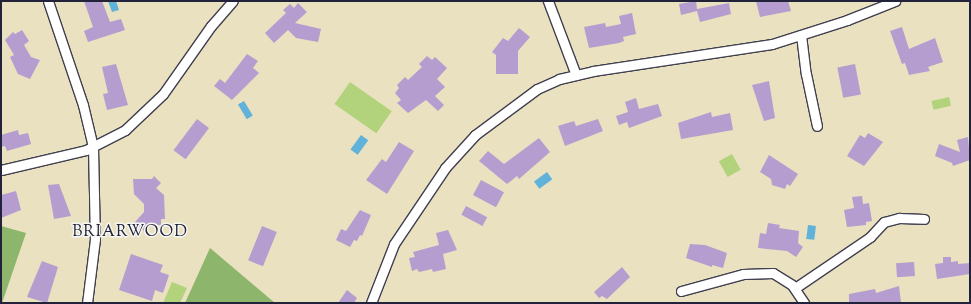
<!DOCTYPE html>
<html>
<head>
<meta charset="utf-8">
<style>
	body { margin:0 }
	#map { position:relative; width:971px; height:304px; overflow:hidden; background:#e9e1bf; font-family:"Sorts Mill Goudy",serif }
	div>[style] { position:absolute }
	.green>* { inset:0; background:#b2d37b; transform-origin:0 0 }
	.forest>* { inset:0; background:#8db56b }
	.water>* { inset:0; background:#60b2db; transform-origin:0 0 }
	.building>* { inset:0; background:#b69dcf; transform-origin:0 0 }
	.roads { filter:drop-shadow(1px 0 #403f4f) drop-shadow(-1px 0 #403f4f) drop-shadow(0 1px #403f4f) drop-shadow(0 -1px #403f4f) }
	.minor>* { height:9px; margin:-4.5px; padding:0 4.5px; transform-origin:4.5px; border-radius:4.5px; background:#fff }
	span { translate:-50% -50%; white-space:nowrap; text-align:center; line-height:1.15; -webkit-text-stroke:3px #f6f6f2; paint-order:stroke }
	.neighbourhood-label { font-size:16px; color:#22223b; letter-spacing:1px }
	.frame { position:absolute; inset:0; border:2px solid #22223b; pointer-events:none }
</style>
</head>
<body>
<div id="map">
	<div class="green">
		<div style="left:350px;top:82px;width:51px;height:27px;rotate:35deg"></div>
		<div style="left:949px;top:97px;width:9px;height:18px;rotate:77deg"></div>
		<div style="left:732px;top:154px;width:18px;height:15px;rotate:61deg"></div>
		<div style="clip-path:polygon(172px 282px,187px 288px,180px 303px,163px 303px)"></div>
	</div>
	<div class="forest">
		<div style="clip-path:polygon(1px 226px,26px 233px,2px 303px,1px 303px)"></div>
		<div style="clip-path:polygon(210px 248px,275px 303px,185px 303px)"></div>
	</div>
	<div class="water">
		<div style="clip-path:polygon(108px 1px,116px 1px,119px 10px,112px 12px)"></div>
		<div style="left:244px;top:101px;width:17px;height:7px;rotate:59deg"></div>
		<div style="left:361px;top:135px;width:9px;height:18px;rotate:36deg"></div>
		<div style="left:547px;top:172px;width:9px;height:16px;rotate:54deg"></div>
		<div style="left:808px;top:225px;width:8px;height:14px;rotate:7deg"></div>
	</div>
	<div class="building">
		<div style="clip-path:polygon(84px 1px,102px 1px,110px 22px,121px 19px,125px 30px,88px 42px,84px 31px,93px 27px)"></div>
		<div style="clip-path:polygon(696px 1px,697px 9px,729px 3px,731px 14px,700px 22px,697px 11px,681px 15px,679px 4px)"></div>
		<div style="clip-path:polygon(756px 1px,788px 1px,791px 11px,760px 17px)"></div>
		<div style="clip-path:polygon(298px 3px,307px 12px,295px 23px,321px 29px,318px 42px,296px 38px,288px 30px,274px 43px,265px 33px,286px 13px,283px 10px,290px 4px,294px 8px)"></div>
		<div style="clip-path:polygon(632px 13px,636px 34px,623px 37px,624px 41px,619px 43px,589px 48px,584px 27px,605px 23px,606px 27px,621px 24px,619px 16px)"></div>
		<div style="clip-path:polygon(902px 27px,909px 49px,935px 38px,943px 62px,928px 67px,930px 71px,909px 75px,905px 63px,902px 64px,890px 31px)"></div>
		<div style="clip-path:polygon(519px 28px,530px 37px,518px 51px,518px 74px,496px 74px,496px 55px,492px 52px,503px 38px,508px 41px)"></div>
		<div style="clip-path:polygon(22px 30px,29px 41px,24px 45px,31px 57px,40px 60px,30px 79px,18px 74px,10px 57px,14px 55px,5px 40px,13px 32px,15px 34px)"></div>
		<div style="clip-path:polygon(247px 54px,258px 61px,253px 68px,259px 73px,232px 100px,214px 86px,220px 79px,225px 83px)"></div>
		<div style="clip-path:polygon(427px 56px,432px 60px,435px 57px,447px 68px,437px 79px,445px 87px,435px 96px,444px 105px,438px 111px,426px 100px,408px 113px,397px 103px,401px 100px,395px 93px,399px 88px,397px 85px,405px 77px,408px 80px,422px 67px,419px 64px)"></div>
		<div style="clip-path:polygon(116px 64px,128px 105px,107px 110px,103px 94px,108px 93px,102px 67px)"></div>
		<div style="left:855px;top:64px;width:31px;height:18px;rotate:79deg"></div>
		<div style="clip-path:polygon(769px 81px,775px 118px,764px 121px,752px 85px)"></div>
		<div style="clip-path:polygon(636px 98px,639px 109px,658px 104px,662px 116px,629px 128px,627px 122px,619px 125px,616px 116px,628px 112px,625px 102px)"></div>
		<div style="clip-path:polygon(711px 112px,712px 117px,730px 113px,733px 130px,681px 139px,678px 123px)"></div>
		<div style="left:197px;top:119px;width:15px;height:39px;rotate:37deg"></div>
		<div style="clip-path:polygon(598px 119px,603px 131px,565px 146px,558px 126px,574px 121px,576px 126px)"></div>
		<div style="clip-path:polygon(18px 130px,19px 135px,28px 133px,31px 144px,7px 151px,5px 146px,1px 147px,1px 135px)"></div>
		<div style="clip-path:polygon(868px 133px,883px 142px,864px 166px,847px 156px,860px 135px,865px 138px)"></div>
		<div style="clip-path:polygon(968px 137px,970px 160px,953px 166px,952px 163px,935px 156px,939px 144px,960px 152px,957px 140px)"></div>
		<div style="clip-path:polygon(539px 138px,550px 152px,519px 179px,517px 176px,507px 184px,479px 161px,488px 151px,504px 164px)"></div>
		<div style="clip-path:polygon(399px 142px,414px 151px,387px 194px,366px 180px,382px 159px,386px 162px)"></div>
		<div style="clip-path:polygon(769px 155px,798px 174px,790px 186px,787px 184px,785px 189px,772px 185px,771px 179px,760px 172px)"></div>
		<div style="clip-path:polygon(154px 176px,161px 183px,156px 188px,164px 195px,165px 219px,161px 219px,161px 225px,152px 225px,144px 231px,135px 222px,144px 212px,144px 204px,134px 194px,133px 179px,152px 179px)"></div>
		<div style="left:481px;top:180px;width:26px;height:17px;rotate:28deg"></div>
		<div style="clip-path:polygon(59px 184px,71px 216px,54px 219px,48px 185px)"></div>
		<div style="clip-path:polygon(16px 191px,21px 210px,1px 218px,1px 195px)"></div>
		<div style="clip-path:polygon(862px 196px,863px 204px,869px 203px,872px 221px,866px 222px,866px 225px,847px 227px,844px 210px,854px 208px,852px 197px)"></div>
		<div style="left:466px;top:206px;width:24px;height:10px;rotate:28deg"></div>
		<div style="clip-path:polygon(360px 210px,371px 215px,362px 236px,360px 235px,357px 241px,354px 240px,350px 247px,336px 240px,341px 229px,346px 231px)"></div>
		<div style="clip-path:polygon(768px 223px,780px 225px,779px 228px,799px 231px,798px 243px,803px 247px,796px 257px,787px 251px,758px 248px,760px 233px,766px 234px)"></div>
		<div style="left:262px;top:226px;width:16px;height:37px;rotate:22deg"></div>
		<div style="clip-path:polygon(448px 230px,457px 250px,443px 254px,446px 269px,433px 272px,432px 269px,419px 272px,417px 269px,412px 271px,409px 258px,415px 257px,413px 252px,439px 245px,436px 233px)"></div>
		<div style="clip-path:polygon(690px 244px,705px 245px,727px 253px,723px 268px,712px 265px,712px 267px,686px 258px)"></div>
		<div style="clip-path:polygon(131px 254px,163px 265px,160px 272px,169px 275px,163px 293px,155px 290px,152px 301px,119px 290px)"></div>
		<div style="clip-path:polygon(943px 257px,951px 257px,951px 262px,958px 261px,958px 264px,970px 263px,970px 274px,937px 279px,935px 264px,943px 263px)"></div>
		<div style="clip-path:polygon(42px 261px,58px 267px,47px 303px,27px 297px)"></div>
		<div style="left:914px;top:262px;width:14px;height:18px;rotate:86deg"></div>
		<div style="clip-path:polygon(622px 267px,630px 277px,607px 299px,602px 296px,599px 298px,594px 292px)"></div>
		<div style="clip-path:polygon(899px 286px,901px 303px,849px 303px,849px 294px,875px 289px,876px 293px)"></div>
		<div style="clip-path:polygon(347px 290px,357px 298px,354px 303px,338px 303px)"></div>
	</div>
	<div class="roads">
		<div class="minor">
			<div style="left:48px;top:1px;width:110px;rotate:71.4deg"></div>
			<div style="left:83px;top:105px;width:43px;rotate:76.6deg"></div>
			<div style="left:93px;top:147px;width:92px;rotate:88.8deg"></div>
			<div style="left:95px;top:239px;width:64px;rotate:97.1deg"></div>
			<div style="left:548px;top:1px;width:79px;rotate:69.3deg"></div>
			<div style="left:801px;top:35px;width:39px;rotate:83deg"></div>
			<div style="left:806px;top:74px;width:53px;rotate:78.1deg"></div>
			<div style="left:1px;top:170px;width:87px;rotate:-13.2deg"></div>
			<div style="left:86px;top:150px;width:44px;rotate:-27.1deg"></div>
			<div style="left:125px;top:130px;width:52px;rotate:-43.5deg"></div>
			<div style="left:163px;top:94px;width:83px;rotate:-54.8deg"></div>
			<div style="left:211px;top:26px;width:33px;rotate:-49deg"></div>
			<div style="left:795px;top:288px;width:91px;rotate:-34.2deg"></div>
			<div style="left:870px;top:237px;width:21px;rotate:-47deg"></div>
			<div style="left:884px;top:222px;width:16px;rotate:-15deg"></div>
			<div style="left:899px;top:218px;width:25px;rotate:2deg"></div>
			<div style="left:681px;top:291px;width:64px;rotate:-15.3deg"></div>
			<div style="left:743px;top:274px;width:30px;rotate:-2deg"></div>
			<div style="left:773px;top:273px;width:22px;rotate:32deg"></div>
			<div style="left:792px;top:285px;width:22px;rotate:56deg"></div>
			<div style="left:371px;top:303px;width:63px;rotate:-68.7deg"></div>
			<div style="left:394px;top:244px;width:92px;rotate:-56.1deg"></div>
			<div style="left:445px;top:168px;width:45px;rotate:-47.7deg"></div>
			<div style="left:475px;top:135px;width:77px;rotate:-36.6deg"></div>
			<div style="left:537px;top:89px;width:24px;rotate:-24deg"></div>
			<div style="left:559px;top:79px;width:35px;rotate:-13deg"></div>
			<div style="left:593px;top:71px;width:181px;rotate:-8.6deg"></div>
			<div style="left:772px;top:44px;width:79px;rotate:-17.7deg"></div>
			<div style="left:847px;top:20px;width:52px;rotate:-21.6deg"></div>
		</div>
	</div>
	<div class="neighbourhood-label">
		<span style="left:130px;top:233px">BRIARWOOD</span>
	</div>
	<div class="frame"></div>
</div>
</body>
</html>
